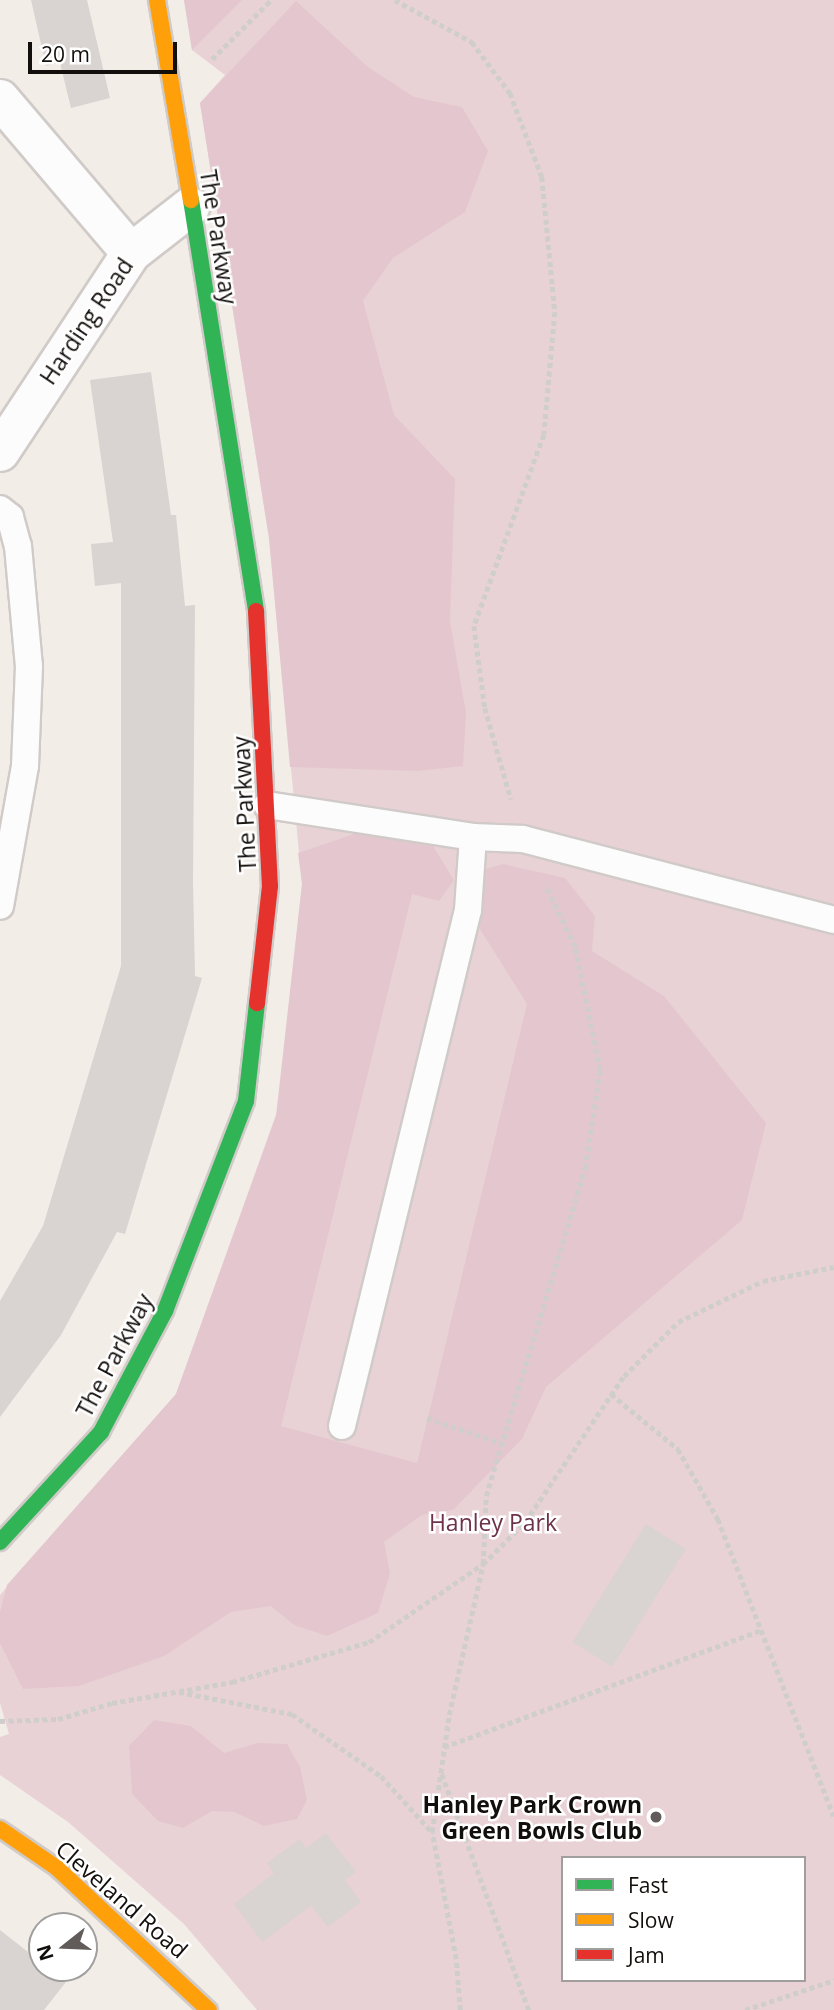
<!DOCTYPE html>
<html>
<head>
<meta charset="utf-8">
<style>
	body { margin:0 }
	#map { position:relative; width:834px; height:2010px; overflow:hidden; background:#f3ede8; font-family:"Open Sans",sans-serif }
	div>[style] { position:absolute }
	.green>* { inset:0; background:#e9d2d6 }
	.forest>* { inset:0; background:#e4c7ce }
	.building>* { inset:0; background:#d9d3d1; transform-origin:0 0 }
	.path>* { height:4.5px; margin-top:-2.25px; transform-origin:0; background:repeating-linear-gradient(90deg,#cfcecc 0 5px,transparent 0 8.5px) }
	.roads { filter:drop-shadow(2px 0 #d0cbc8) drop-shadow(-2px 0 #d0cbc8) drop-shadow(0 2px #d0cbc8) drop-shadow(0 -2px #d0cbc8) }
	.lane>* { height:26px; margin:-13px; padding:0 13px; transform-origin:13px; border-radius:13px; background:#fdfcfc }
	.street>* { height:38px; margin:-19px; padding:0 19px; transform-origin:19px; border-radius:19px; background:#fdfcfc }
	.fast>* { height:16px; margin:-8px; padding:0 8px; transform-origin:8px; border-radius:8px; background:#30b455 }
	.slow>* { height:16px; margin:-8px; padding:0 8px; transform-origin:8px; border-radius:8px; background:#ff9f0a }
	.jam>* { height:16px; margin:-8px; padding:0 8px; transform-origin:8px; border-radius:8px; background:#e5322d }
	.dots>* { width:19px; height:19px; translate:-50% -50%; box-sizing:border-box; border:4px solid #fff; border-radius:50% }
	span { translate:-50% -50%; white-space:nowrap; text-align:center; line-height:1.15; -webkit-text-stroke:5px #fff; paint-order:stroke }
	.street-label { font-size:23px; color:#120e0c }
	.park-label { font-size:23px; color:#6d3249 }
	.poi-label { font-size:23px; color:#120e0c; font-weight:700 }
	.right { translate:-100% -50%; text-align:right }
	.legend { position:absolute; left:561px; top:1856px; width:245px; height:126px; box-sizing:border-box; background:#fff; border:2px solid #a09f9e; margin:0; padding:9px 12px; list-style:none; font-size:21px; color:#120e0c }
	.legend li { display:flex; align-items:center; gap:14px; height:35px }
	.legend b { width:35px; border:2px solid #a09f9e }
	.north { position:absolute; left:28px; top:1912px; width:70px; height:70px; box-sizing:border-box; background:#fff; border:2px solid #a09f9e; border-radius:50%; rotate:252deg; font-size:19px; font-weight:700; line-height:28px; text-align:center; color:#120e0c }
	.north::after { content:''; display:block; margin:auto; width:24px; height:32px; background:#615c59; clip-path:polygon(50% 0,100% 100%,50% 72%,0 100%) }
	.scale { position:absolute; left:28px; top:42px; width:149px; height:32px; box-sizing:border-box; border:4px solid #120e0c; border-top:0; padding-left:9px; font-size:21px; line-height:24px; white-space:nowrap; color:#120e0c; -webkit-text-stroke:5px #fff; paint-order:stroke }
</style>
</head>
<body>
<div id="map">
	<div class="green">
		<div style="clip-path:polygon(evenodd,184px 0,834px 0,834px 2010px,257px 2010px,184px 1924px,68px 1822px,0 1775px,0 1737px,9px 1734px,0 1703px,0 1595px,176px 1394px,278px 1109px,302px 884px,269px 538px,200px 103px,225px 75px,192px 50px,184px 0,563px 1858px,804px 1858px,804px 1980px,563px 1980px,563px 1858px)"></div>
	</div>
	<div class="forest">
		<div style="clip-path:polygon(184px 0,242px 0,192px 50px)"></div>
		<div style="clip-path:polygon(296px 1px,368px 67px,414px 97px,462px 107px,488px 151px,465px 212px,393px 258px,363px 301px,394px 415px,455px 479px,450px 621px,466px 713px,463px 766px,418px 771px,290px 767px,269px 538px,200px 103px)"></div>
		<div style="clip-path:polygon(366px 830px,431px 843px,454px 880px,439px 901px,412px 894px,281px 1426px,417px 1463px,527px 1004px,468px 910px,471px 873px,503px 864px,565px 878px,595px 916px,592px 951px,664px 996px,766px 1123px,742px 1220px,546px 1387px,522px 1439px,453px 1510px,422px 1515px,384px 1542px,390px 1573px,378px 1613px,327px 1636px,294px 1625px,271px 1606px,231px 1612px,164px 1656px,79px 1686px,23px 1689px,0 1643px,0 1612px,7px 1585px,176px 1394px,276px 1116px,302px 884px,298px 853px)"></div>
		<div style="clip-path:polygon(154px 1720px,191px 1726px,224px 1753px,258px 1743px,287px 1744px,300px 1767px,307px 1800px,297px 1819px,264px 1826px,234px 1812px,212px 1811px,183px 1828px,158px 1821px,132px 1794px,129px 1746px)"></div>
	</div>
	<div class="building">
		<div style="clip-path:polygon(31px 0,87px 0,110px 98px,71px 108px,60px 63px,46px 66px)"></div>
		<div style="clip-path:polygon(151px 372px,171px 515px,176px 515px,185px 606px,195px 605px,193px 883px,195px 976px,202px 978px,125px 1234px,117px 1232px,61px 1335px,0 1417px,0 1301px,43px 1226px,121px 966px,121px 583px,95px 586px,91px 544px,113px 542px,90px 380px)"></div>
		<div style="left:646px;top:1524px;width:47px;height:139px;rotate:32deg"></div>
		<div style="clip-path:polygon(326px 1833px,356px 1872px,345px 1880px,361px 1902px,328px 1927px,311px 1906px,262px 1942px,234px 1904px,274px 1873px,267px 1863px,300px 1839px,306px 1848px)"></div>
		<div style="clip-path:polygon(0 1930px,42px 1963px,42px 1968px,66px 1982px,44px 2010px,0 2010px)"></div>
	</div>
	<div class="path">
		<div style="left:395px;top:0;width:88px;rotate:28.6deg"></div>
		<div style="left:472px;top:42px;width:64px;rotate:53.3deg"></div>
		<div style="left:510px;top:93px;width:90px;rotate:69.1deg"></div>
		<div style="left:542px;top:177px;width:136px;rotate:84.5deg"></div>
		<div style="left:555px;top:312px;width:123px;rotate:95.1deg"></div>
		<div style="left:544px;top:435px;width:203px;rotate:110.1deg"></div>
		<div style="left:474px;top:626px;width:83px;rotate:82.4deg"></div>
		<div style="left:485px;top:708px;width:95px;rotate:74.1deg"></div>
		<div style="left:212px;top:59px;width:83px;rotate:-45deg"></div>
		<div style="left:611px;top:1394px;width:87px;rotate:39.4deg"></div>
		<div style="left:678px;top:1449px;width:81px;rotate:60.3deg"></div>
		<div style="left:718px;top:1519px;width:319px;rotate:68.7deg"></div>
		<div style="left:427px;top:1418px;width:80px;rotate:18.9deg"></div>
		<div style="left:179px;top:1692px;width:115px;rotate:11deg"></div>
		<div style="left:292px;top:1714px;width:108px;rotate:34.9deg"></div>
		<div style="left:381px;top:1776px;width:76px;rotate:47.7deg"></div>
		<div style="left:0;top:1721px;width:58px;rotate:-2deg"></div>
		<div style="left:58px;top:1719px;width:56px;rotate:-16.5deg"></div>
		<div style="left:112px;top:1703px;width:122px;rotate:-9.9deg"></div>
		<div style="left:232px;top:1682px;width:143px;rotate:-16.3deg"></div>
		<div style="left:369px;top:1642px;width:138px;rotate:-34.4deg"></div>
		<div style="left:483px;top:1564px;width:59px;rotate:-45deg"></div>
		<div style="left:525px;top:1522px;width:176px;rotate:-55.9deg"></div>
		<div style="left:624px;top:1376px;width:76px;rotate:-45deg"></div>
		<div style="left:678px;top:1322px;width:94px;rotate:-25.8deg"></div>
		<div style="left:763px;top:1281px;width:72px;rotate:-11.2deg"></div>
		<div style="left:444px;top:1747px;width:339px;rotate:-20.2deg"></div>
		<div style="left:442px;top:1774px;width:252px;rotate:69.8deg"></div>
		<div style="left:460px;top:2010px;width:51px;rotate:-94.5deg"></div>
		<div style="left:456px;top:1959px;width:129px;rotate:-100.7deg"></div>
		<div style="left:432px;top:1832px;width:118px;rotate:-81.7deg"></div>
		<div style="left:449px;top:1715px;width:155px;rotate:-77.3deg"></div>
		<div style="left:483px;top:1564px;width:68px;rotate:-87.5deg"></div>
		<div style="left:486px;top:1496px;width:343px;rotate:-73.2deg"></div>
		<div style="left:585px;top:1168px;width:99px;rotate:-81.3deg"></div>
		<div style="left:600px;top:1070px;width:126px;rotate:-101.5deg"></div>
		<div style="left:575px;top:947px;width:69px;rotate:-115.8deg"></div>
		<div style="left:745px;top:2010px;width:94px;rotate:-18.6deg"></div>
	</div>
	<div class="roads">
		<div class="lane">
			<div style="left:0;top:509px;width:13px;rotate:39deg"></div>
			<div style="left:10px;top:517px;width:30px;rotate:75deg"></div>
			<div style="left:18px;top:546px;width:121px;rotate:84.8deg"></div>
			<div style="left:29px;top:666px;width:100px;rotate:92.3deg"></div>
			<div style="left:25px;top:766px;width:142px;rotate:100.1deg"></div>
			<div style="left:267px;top:805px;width:208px;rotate:8.8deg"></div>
			<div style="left:473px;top:837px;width:50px;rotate:2.3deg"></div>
			<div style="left:523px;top:839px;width:321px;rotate:14.6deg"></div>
			<div style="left:342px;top:1426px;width:531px;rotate:-76.28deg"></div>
			<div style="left:468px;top:910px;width:73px;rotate:-86.1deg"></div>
		</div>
		<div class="street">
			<div style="left:0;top:99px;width:202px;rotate:49.6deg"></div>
			<div style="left:0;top:452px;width:238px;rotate:-56.6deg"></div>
			<div style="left:131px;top:253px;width:75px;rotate:-37.9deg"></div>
		</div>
		<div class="fast">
			<div style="left:191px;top:200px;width:416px;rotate:81deg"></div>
			<div style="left:0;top:1542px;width:149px;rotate:-47.4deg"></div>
			<div style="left:101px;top:1432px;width:137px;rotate:-62.1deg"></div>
			<div style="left:165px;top:1311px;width:225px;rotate:-68.9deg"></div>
			<div style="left:246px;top:1101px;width:99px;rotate:-83.6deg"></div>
		</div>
		<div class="slow">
			<div style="left:157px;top:0;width:203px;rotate:80.4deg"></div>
			<div style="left:0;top:1829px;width:69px;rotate:34.4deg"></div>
			<div style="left:57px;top:1868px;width:208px;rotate:43.1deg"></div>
		</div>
		<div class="jam">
			<div style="left:256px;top:611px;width:275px;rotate:87.1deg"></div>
			<div style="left:270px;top:886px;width:118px;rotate:96.3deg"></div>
		</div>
	</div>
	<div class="dots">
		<div style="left:656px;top:1817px;background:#615c59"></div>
	</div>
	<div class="street-label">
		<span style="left:219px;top:237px;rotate:81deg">The Parkway</span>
		<span style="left:86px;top:321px;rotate:-56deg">Harding Road</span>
		<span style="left:244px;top:804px;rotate:-93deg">The Parkway</span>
		<span style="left:114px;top:1355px;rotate:-62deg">The Parkway</span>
		<span style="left:122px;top:1899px;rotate:41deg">Cleveland Road</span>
	</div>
	<div class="park-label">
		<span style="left:493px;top:1522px">Hanley Park</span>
	</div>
	<div class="poi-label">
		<span class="right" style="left:642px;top:1817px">Hanley Park Crown<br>Green Bowls Club</span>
	</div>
	<ul class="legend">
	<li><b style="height:9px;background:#30b455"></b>Fast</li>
	<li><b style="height:9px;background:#ff9f0a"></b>Slow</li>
	<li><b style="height:9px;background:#e5322d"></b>Jam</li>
	</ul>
	<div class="north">N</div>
	<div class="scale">20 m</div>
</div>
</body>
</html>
